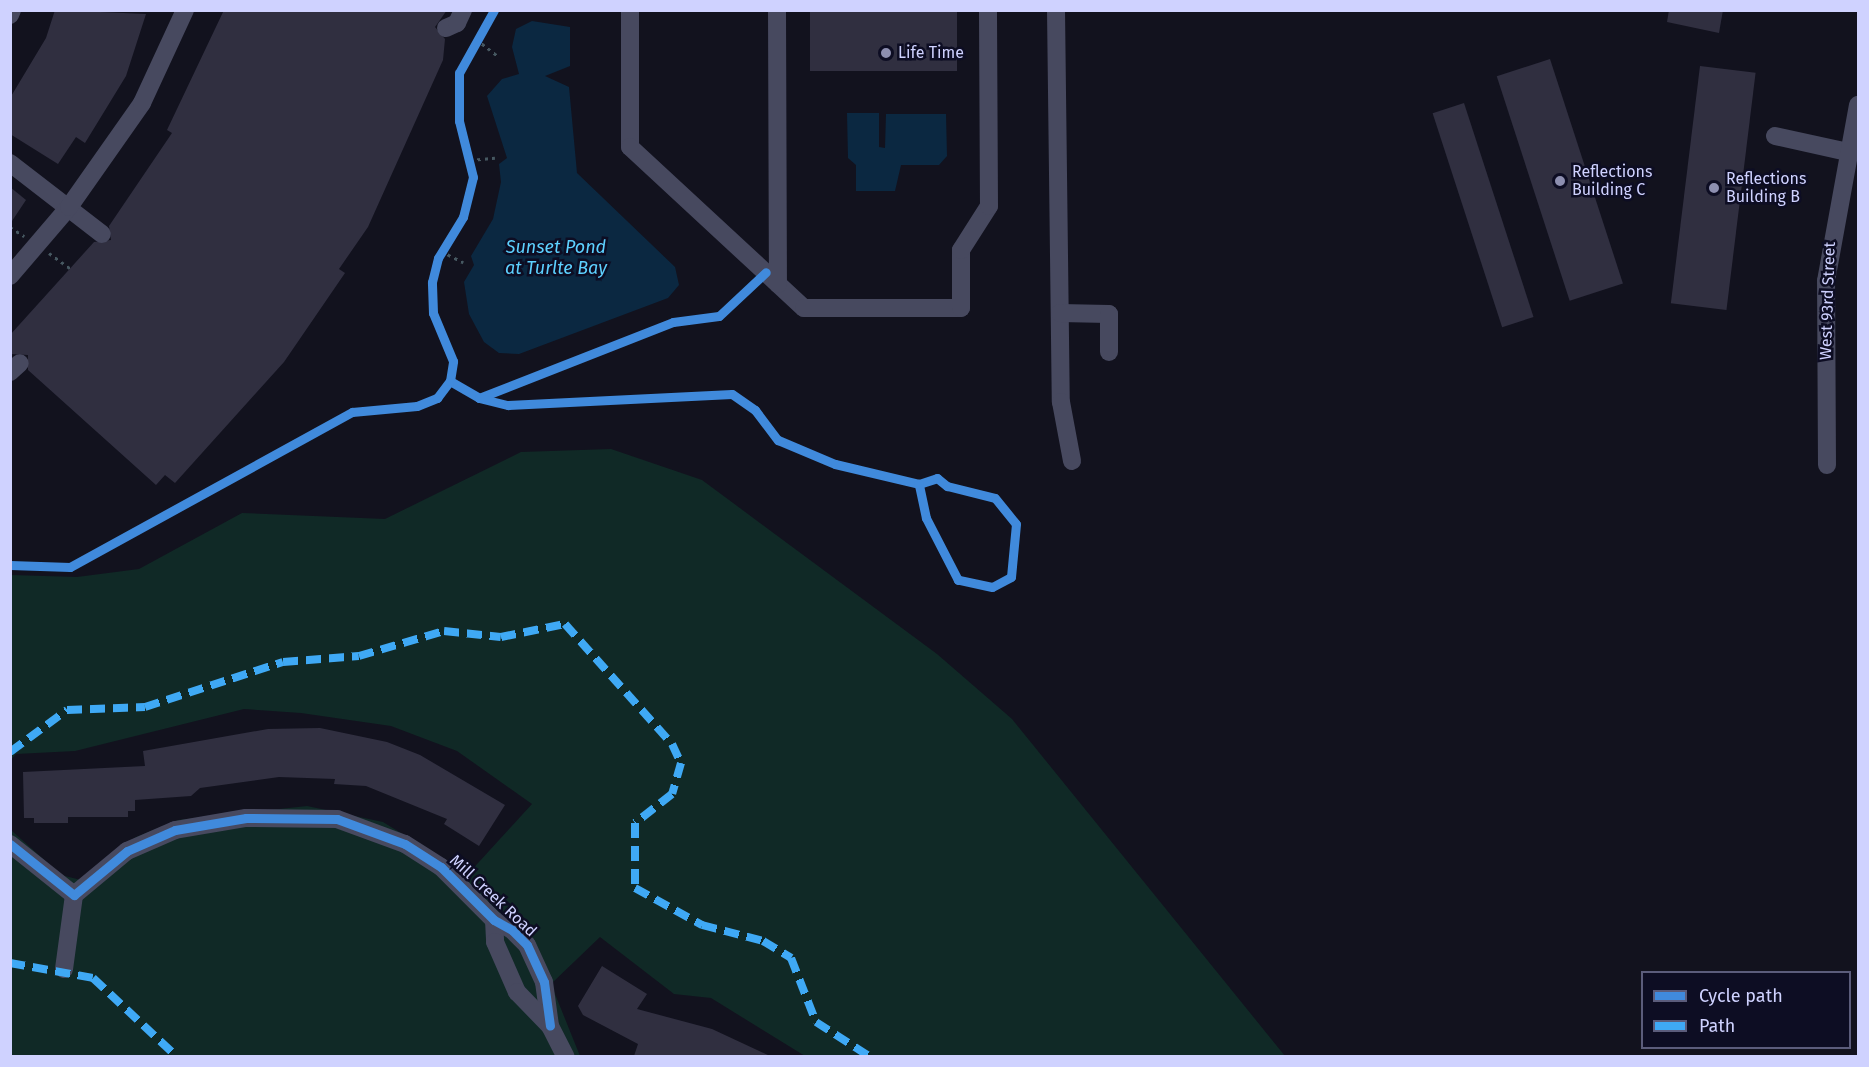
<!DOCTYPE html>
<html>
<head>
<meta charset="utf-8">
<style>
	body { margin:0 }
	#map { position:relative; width:1869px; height:1067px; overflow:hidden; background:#12121e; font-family:"Fira Sans",sans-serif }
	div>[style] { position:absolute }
	.green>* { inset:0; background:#102926 }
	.water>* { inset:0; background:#0b2841 }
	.building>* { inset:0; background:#302f40; transform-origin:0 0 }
	.path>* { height:3px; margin-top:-1.5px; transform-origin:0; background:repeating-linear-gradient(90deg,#465861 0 3px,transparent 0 7.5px) }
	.minor>* { height:18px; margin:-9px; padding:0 9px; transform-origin:9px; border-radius:9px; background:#47495f }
	.quiet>* { height:8px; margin-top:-4px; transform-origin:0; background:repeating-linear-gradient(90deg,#3fa9f5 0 15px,transparent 0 23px) }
	.cycleway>* { height:9px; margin:-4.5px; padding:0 4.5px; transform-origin:4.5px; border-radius:4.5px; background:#408adc }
	.dots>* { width:16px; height:16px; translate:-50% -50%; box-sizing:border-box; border:3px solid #0d0d23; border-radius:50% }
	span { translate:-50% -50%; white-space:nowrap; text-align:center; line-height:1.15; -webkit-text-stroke:5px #0d0d23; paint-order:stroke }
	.poi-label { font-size:16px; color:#cfd2ff }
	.left { translate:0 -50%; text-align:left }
	.street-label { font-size:16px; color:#cfd2ff }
	.water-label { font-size:18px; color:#5dd1ff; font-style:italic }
	.frame { position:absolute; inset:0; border:12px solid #cfd2ff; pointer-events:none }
	.legend { position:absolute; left:1641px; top:971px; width:210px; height:78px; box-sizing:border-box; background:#0d0d23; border:2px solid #5b5c7b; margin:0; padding:8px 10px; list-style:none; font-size:18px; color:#cfd2ff }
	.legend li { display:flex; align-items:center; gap:12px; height:30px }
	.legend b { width:30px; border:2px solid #5b5c7b }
</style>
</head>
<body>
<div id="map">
	<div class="green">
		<div style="clip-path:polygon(611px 449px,702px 480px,937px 654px,1012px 719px,1285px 1056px,805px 1056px,711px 998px,674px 994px,600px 937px,551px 984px,580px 1056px,11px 1056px,11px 830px,61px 875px,81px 880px,136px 837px,178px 820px,307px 806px,383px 822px,468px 874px,532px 804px,457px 751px,391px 726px,301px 713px,244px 709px,75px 751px,16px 754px,11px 760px,11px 575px,77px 577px,139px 569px,242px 513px,385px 519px,521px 452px)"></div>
	</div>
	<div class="water">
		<div style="clip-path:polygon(532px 21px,570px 27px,570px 66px,545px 76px,569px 87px,577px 173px,675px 267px,679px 285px,668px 298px,519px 354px,499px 353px,484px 342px,469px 314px,464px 282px,474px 265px,471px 256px,493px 219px,501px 182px,499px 164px,507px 158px,487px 96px,502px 79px,519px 74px,512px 47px,516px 29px)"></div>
		<div style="clip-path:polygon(847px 113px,879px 113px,879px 147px,885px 148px,886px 114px,946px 114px,947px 156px,939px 165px,901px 165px,895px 191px,856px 191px,856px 165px,848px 158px)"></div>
	</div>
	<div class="building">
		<div style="clip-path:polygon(55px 10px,146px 14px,126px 76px,85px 143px,76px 137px,58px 164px,10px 134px,10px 98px,46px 38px)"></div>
		<div style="clip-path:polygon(224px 10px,447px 10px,435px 27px,445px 39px,443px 60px,368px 227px,339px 269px,345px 273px,284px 362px,175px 483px,165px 475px,156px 485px,28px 370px,28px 355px,10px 354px,10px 335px,94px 242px,111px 240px,109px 226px,172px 133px,167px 130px)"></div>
		<div style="left:810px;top:10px;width:147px;height:61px"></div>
		<div style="clip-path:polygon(1669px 10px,1723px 10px,1719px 33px,1667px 22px)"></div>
		<div style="left:1550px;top:59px;width:236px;height:56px;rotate:72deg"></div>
		<div style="left:1700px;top:66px;width:56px;height:239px;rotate:7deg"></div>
		<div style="left:1464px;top:103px;width:225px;height:33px;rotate:72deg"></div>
		<div style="clip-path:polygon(10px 187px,26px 200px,10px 224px)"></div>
		<div style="clip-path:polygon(320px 728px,387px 742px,420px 755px,505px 805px,479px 846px,444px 824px,447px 819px,366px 786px,334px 784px,335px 779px,279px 777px,200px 788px,191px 796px,135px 800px,135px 811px,128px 811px,128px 817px,68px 817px,68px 823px,34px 823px,34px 818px,24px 818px,23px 772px,145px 766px,143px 751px,268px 729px)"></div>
		<div style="clip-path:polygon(602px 966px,647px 994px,637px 1009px,712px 1029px,770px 1056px,634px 1056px,638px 1044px,583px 1015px,578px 1006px)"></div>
	</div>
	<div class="path">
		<div style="left:476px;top:39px;width:29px;rotate:38deg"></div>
		<div style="left:470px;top:160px;width:25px;rotate:-5deg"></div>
		<div style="left:10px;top:227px;width:17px;rotate:33deg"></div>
		<div style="left:441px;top:251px;width:25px;rotate:27deg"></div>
		<div style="left:49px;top:253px;width:27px;rotate:36deg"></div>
	</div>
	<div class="minor">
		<div style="left:630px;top:10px;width:137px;rotate:90deg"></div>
		<div style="left:630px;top:147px;width:237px;rotate:42.8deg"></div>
		<div style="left:804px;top:308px;width:157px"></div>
		<div style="left:961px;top:308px;width:58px;rotate:-90deg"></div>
		<div style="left:961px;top:250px;width:52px;rotate:-57.5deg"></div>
		<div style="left:989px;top:206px;width:196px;rotate:-90.3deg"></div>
		<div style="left:777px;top:10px;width:274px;rotate:89.8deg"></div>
		<div style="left:1056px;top:10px;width:392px;rotate:89.3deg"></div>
		<div style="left:1061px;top:402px;width:60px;rotate:79.4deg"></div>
		<div style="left:10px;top:15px;width:5px;rotate:-68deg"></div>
		<div style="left:446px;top:28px;width:12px;rotate:-24deg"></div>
		<div style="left:457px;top:23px;width:14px;rotate:-65deg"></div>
		<div style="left:1775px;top:136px;width:75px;rotate:12.4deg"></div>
		<div style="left:10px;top:163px;width:116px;rotate:37.7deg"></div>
		<div style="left:10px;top:276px;width:91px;rotate:-49.5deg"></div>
		<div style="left:69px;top:207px;width:127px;rotate:-54.9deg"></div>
		<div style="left:142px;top:103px;width:102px;rotate:-65.2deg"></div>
		<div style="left:1060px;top:313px;width:49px;rotate:1.2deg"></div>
		<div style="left:1109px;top:314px;width:38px;rotate:90deg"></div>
		<div style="left:10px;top:372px;width:13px;rotate:-42deg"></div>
		<div style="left:1827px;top:465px;width:184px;rotate:-90.3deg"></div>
		<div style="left:1826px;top:281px;width:179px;rotate:-79.7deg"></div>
		<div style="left:10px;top:844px;width:82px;rotate:38.6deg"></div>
		<div style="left:74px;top:895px;width:69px;rotate:-39.7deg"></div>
		<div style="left:127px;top:851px;width:52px;rotate:-23.6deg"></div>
		<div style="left:175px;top:830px;width:72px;rotate:-9.6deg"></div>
		<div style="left:246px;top:818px;width:91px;rotate:0.6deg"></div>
		<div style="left:337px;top:819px;width:72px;rotate:20.2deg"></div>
		<div style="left:405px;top:844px;width:43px;rotate:32.6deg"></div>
		<div style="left:441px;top:867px;width:75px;rotate:45deg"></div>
		<div style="left:494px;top:920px;width:21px;rotate:29deg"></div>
		<div style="left:512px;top:930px;width:21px;rotate:45deg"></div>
		<div style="left:527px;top:945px;width:41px;rotate:65.3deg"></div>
		<div style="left:544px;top:982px;width:44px;rotate:82.2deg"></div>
		<div style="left:494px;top:920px;width:22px;rotate:87deg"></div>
		<div style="left:495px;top:942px;width:55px;rotate:66.3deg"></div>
		<div style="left:517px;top:992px;width:47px;rotate:45.9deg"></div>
		<div style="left:550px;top:1026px;width:34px;rotate:63deg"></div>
		<div style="left:64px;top:969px;width:75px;rotate:-82.3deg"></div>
	</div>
	<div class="quiet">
		<div style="left:10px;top:752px;width:71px;rotate:-36.4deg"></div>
		<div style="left:67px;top:710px;width:78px;rotate:-2.2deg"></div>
		<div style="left:145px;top:707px;width:145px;rotate:-18.1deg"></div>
		<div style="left:283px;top:662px;width:76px;rotate:-4.5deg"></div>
		<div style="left:359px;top:656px;width:89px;rotate:-16.4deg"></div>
		<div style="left:444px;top:631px;width:57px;rotate:6deg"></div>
		<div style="left:501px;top:637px;width:65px;rotate:-11.5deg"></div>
		<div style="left:565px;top:624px;width:161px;rotate:48.3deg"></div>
		<div style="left:672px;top:744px;width:21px;rotate:65deg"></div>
		<div style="left:681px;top:763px;width:32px;rotate:106deg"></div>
		<div style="left:672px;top:794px;width:47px;rotate:141.9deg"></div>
		<div style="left:635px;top:823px;width:65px;rotate:90deg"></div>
		<div style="left:635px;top:888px;width:77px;rotate:28.9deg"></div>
		<div style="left:702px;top:925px;width:63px;rotate:14.7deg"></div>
		<div style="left:763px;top:941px;width:33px;rotate:31deg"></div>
		<div style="left:791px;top:958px;width:69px;rotate:68.7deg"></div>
		<div style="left:816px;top:1022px;width:63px;rotate:32.7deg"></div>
		<div style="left:10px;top:963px;width:84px;rotate:10.2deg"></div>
		<div style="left:93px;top:978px;width:114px;rotate:43.2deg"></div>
	</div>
	<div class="cycleway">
		<div style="left:450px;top:381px;width:34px;rotate:30deg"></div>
		<div style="left:479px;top:398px;width:208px;rotate:-21.4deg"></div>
		<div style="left:673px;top:322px;width:46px;rotate:-7.4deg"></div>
		<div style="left:719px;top:316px;width:64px;rotate:-43.1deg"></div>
		<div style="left:479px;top:398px;width:30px;rotate:14deg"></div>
		<div style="left:508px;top:405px;width:224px;rotate:-2.8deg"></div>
		<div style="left:732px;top:394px;width:28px;rotate:35deg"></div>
		<div style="left:755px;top:410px;width:38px;rotate:53deg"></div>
		<div style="left:778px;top:440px;width:62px;rotate:22.8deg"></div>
		<div style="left:835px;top:464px;width:86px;rotate:13.4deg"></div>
		<div style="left:919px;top:484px;width:19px;rotate:-18deg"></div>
		<div style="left:937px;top:478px;width:13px;rotate:39deg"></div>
		<div style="left:947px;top:486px;width:49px;rotate:14deg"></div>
		<div style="left:995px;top:498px;width:33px;rotate:51deg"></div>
		<div style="left:1016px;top:524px;width:53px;rotate:95.4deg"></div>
		<div style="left:1011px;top:577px;width:21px;rotate:152deg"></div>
		<div style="left:992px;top:587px;width:35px;rotate:-168deg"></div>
		<div style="left:958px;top:580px;width:70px;rotate:-117.3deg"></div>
		<div style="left:926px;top:518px;width:35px;rotate:-102deg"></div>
		<div style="left:10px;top:565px;width:60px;rotate:1.9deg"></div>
		<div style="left:70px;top:567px;width:322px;rotate:-28.8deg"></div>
		<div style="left:352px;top:412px;width:65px;rotate:-5.3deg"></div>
		<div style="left:417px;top:406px;width:22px;rotate:-22deg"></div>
		<div style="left:437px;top:398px;width:21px;rotate:-53deg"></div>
		<div style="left:450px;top:381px;width:20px;rotate:-81deg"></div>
		<div style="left:453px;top:361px;width:52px;rotate:-112.6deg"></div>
		<div style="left:433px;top:313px;width:31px;rotate:-92deg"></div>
		<div style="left:432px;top:282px;width:25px;rotate:-76deg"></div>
		<div style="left:438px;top:258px;width:48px;rotate:-58.6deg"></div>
		<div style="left:463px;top:217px;width:41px;rotate:-76deg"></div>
		<div style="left:473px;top:177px;width:58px;rotate:-104deg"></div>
		<div style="left:459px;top:121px;width:48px;rotate:-90deg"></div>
		<div style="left:459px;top:73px;width:72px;rotate:-60.9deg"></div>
		<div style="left:10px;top:844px;width:82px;rotate:38.6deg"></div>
		<div style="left:74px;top:895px;width:69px;rotate:-39.7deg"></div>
		<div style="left:127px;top:851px;width:52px;rotate:-23.6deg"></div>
		<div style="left:175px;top:830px;width:72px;rotate:-9.6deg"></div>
		<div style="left:246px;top:818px;width:91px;rotate:0.6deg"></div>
		<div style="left:337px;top:819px;width:72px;rotate:20.2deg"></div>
		<div style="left:405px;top:844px;width:43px;rotate:32.6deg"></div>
		<div style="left:441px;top:867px;width:75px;rotate:45deg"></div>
		<div style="left:494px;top:920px;width:21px;rotate:29deg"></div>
		<div style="left:512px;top:930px;width:21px;rotate:45deg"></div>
		<div style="left:527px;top:945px;width:41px;rotate:65.3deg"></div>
		<div style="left:544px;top:982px;width:44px;rotate:82.2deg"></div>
	</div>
	<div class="dots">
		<div style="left:886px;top:53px;background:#8d8fb0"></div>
		<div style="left:1560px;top:181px;background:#8d8fb0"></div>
		<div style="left:1714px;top:188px;background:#8d8fb0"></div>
	</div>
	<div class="poi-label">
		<span class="left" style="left:898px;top:53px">Life Time</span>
		<span class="left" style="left:1572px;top:181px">Reflections<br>Building C</span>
		<span class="left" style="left:1726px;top:188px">Reflections<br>Building B</span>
	</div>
	<div class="street-label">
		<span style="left:1828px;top:301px;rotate:-88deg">West 93rd Street</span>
		<span style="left:493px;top:896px;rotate:43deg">Mill Creek Road</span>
	</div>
	<div class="water-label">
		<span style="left:556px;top:258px">Sunset Pond<br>at Turlte Bay</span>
	</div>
	<div class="frame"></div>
	<ul class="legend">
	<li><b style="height:8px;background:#408adc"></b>Cycle path</li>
	<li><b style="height:8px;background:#3fa9f5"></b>Path</li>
	</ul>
</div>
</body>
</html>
